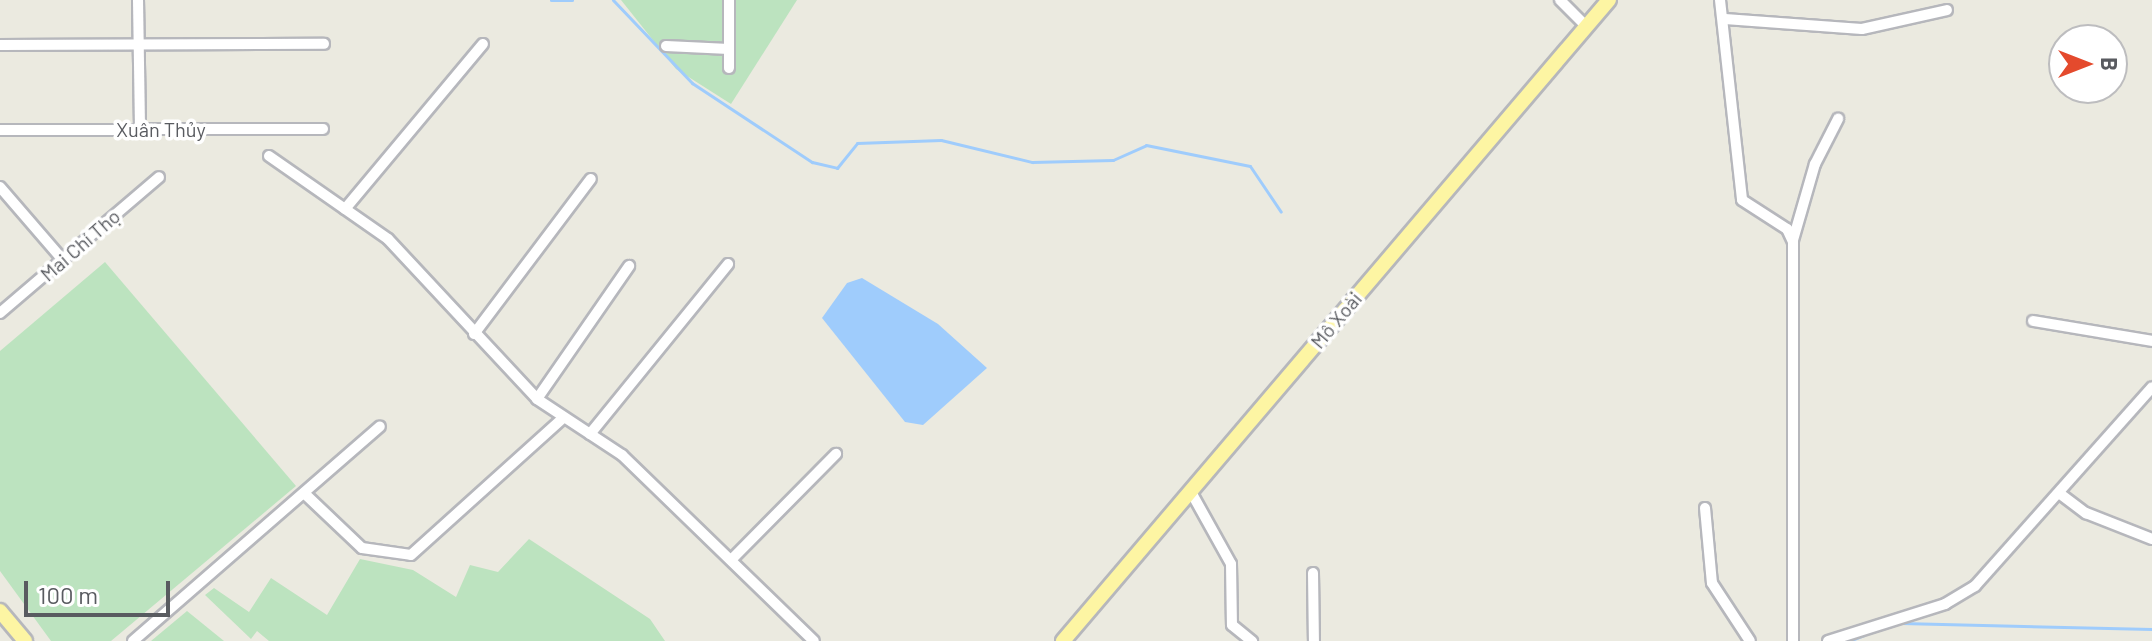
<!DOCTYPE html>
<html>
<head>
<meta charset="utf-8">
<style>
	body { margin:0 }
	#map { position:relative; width:2152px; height:641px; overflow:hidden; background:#ebeae0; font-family:Barlow,sans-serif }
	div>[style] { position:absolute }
	.green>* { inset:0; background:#bce3bf }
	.water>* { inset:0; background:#9fccfc }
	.stream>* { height:3px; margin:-1.5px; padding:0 1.5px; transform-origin:1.5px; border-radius:1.5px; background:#9fccfc }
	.roads { filter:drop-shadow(2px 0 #b6b7bc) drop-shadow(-2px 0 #b6b7bc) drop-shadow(0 2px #b6b7bc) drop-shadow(0 -2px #b6b7bc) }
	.minor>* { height:10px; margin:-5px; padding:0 5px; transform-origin:5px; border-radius:5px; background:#fff }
	.major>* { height:14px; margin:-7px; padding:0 7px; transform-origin:7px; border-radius:7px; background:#fdf5a3 }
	span { translate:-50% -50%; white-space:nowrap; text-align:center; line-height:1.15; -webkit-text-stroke:7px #fff; paint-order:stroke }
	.street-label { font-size:20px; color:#595b60 }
	.north { position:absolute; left:2048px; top:24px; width:80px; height:80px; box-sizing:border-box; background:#fff; border:2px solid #bdbdbf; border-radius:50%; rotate:90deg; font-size:22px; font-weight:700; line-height:32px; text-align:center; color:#595b60 }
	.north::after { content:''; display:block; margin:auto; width:28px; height:36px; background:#e44a2d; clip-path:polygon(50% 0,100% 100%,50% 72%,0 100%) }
	.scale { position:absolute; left:24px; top:581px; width:146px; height:36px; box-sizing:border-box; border:4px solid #595b60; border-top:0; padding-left:10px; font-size:24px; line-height:28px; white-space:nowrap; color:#595b60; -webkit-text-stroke:6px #fff; paint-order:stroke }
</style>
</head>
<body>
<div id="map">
	<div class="green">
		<div style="clip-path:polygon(621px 0,797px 0,731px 104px,676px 69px)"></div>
		<div style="clip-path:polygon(105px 262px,296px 486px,111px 641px,51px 641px,0 571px,0 351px)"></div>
		<div style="clip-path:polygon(529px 539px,650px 619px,665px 641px,269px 641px,257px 631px,251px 639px,205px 595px,214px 588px,249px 612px,271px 578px,327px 615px,360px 559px,413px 570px,456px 597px,470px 565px,498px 572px)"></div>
		<div style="clip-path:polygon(187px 611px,224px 641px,151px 641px)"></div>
	</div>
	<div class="water">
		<div style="clip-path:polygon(862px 278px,938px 324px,987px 368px,923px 425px,905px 422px,822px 318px,847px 283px)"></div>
	</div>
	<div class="stream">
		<div style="left:551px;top:0;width:21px"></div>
		<div style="left:613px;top:0;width:115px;rotate:46.4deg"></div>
		<div style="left:692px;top:83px;width:144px;rotate:33.4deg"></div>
		<div style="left:812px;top:162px;width:26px;rotate:13deg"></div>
		<div style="left:837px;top:168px;width:32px;rotate:-51deg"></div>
		<div style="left:857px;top:143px;width:84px;rotate:-2deg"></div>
		<div style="left:941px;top:140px;width:94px;rotate:13.6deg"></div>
		<div style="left:1032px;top:162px;width:81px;rotate:-1.4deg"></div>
		<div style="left:1113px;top:160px;width:36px;rotate:-24deg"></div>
		<div style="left:1146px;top:145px;width:106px;rotate:11.4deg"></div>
		<div style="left:1250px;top:166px;width:55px;rotate:56deg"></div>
		<div style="left:1901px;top:623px;width:251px;rotate:1.4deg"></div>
		<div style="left:1849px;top:641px;width:16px;rotate:-22deg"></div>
	</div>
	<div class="roads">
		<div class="minor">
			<div style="left:138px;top:0;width:129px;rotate:89.1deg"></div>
			<div style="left:1560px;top:0;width:37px;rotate:45deg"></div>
			<div style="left:1720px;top:0;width:201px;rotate:83.7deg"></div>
			<div style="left:1742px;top:200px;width:54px;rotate:32.8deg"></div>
			<div style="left:1787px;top:229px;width:14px;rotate:65deg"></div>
			<div style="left:1793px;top:242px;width:399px;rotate:90deg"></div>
			<div style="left:1725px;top:19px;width:137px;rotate:4.2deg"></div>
			<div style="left:1862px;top:29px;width:87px;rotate:-12.6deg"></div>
			<div style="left:0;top:45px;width:324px;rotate:-0.2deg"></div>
			<div style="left:666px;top:46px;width:63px;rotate:2.7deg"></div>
			<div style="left:729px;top:68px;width:68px;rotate:-90deg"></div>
			<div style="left:0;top:130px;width:323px;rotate:-0.2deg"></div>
			<div style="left:269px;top:156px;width:145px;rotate:34.9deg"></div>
			<div style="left:388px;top:239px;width:219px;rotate:47deg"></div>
			<div style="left:537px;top:399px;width:102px;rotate:33.4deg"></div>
			<div style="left:622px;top:455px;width:267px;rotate:44.1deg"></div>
			<div style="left:0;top:187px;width:96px;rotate:49.2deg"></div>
			<div style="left:345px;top:209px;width:215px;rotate:-50.1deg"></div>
			<div style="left:1793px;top:240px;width:79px;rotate:-73.9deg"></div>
			<div style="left:1815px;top:164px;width:51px;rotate:-62.9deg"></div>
			<div style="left:0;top:313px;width:209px;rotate:-40.5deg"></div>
			<div style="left:2033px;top:321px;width:121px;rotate:9.5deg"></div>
			<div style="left:474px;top:334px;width:194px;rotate:-53deg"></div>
			<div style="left:537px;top:399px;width:162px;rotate:-55.3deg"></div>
			<div style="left:590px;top:434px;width:219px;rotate:-50.9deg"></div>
			<div style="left:1191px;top:492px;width:82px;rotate:60.9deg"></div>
			<div style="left:1231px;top:564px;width:61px;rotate:89.1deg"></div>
			<div style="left:1232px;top:625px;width:26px;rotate:39deg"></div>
			<div style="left:304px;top:493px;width:80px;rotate:43.5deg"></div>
			<div style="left:362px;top:548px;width:49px;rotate:8.1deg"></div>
			<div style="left:411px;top:555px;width:202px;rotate:-42deg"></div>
			<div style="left:2059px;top:493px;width:34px;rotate:37deg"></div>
			<div style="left:2086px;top:513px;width:71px;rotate:21.5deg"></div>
			<div style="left:1705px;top:508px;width:75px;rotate:84.7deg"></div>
			<div style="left:1712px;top:583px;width:69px;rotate:56.8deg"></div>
			<div style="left:732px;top:559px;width:148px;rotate:-45.3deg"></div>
			<div style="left:1313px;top:573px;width:68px;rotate:89.2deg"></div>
			<div style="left:133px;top:641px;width:327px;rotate:-41deg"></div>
			<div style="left:1828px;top:641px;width:123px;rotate:-17.5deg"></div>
			<div style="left:1945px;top:604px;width:35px;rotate:-31deg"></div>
			<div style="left:1975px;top:586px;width:266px;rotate:-48.3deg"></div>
		</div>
		<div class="major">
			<div style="left:0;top:611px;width:39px;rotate:50deg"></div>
			<div style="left:1063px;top:641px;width:842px;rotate:-49.58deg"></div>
		</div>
	</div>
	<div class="street-label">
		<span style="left:161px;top:129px">Xuân Thủy</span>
		<span style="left:80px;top:245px;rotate:-41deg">Mai Chí Thọ</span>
		<span style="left:1336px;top:320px;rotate:-50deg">Mô Xoài</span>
	</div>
	<div class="north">B</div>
	<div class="scale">100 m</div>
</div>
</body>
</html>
